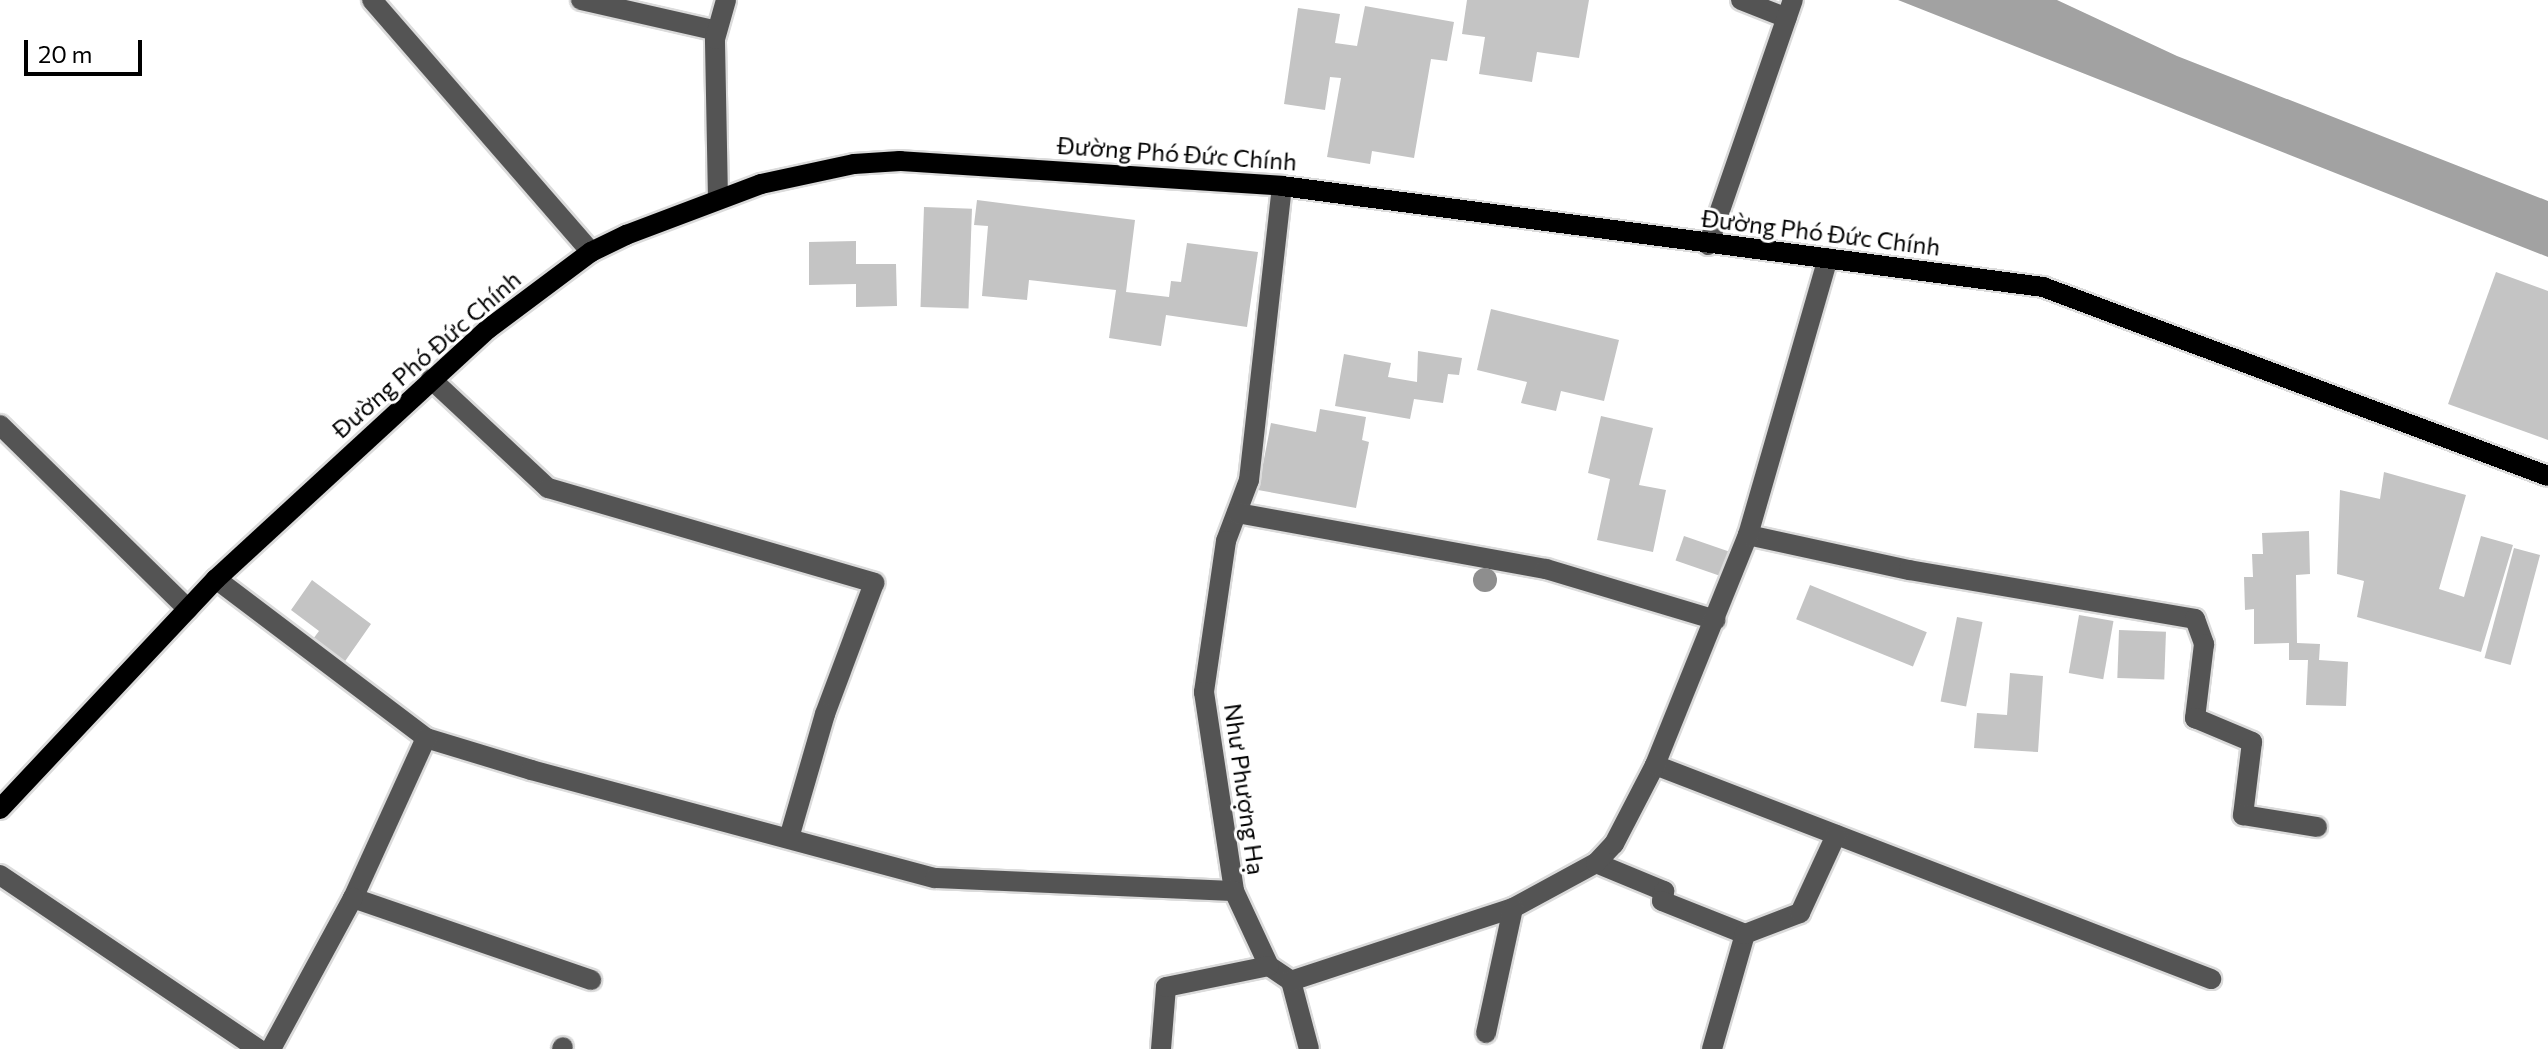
<!DOCTYPE html>
<html>
<head>
<meta charset="utf-8">
<style>
	body { margin:0 }
	#map { position:relative; width:2548px; height:1049px; overflow:hidden; background:#fff; font-family:Commissioner,sans-serif }
	div>[style] { position:absolute }
	.water>* { inset:0; background:#a2a2a2 }
	.building>* { inset:0; background:#c4c4c4; transform-origin:0 0 }
	.roads { filter:drop-shadow(2px 0 #dbdbdb) drop-shadow(-2px 0 #dbdbdb) drop-shadow(0 2px #dbdbdb) drop-shadow(0 -2px #dbdbdb) }
	.minor>* { height:20px; margin:-10px; padding:0 10px; transform-origin:10px; border-radius:10px; background:#545454 }
	.major>* { height:20px; margin:-10px; padding:0 10px; transform-origin:10px; border-radius:10px; background:#000 }
	.trees>* { width:24px; height:24px; margin:-12px; border-radius:50%; background:#8e8e8e }
	span { translate:-50% -50%; white-space:nowrap; text-align:center; line-height:1.15; -webkit-text-stroke:6px #fff; paint-order:stroke }
	.street-label { font-size:24px; color:#000 }
	.scale { position:absolute; left:24px; top:40px; width:118px; height:36px; box-sizing:border-box; border:4px solid #000; border-top:0; padding-left:10px; font-size:24px; line-height:28px; white-space:nowrap; color:#000; -webkit-text-stroke:6px #fff; paint-order:stroke }
</style>
</head>
<body>
<div id="map">
	<div class="water">
		<div style="clip-path:polygon(1898px 0,2057px 0,2177px 56px,2548px 201px,2548px 257px)"></div>
	</div>
	<div class="building">
		<div style="clip-path:polygon(1467px 0,1589px 0,1579px 58px,1537px 52px,1532px 82px,1479px 74px,1485px 37px,1462px 34px)"></div>
		<div style="clip-path:polygon(1365px 6px,1454px 22px,1447px 61px,1431px 59px,1414px 158px,1372px 151px,1370px 164px,1327px 157px,1341px 78px,1330px 77px,1325px 110px,1284px 104px,1298px 8px,1340px 14px,1335px 43px,1357px 46px)"></div>
		<div style="clip-path:polygon(977px 200px,1135px 220px,1126px 292px,1169px 297px,1171px 281px,1181px 282px,1187px 243px,1258px 252px,1247px 327px,1166px 315px,1161px 346px,1109px 338px,1116px 290px,1029px 280px,1027px 300px,982px 296px,988px 226px,974px 225px)"></div>
		<div style="left:924px;top:207px;width:48px;height:100px;rotate:2deg"></div>
		<div style="clip-path:polygon(856px 241px,856px 264px,896px 264px,897px 306px,856px 307px,856px 284px,809px 285px,809px 242px)"></div>
		<div style="clip-path:polygon(2496px 272px,2548px 291px,2548px 440px,2448px 404px)"></div>
		<div style="clip-path:polygon(1491px 309px,1619px 340px,1604px 401px,1561px 391px,1556px 411px,1521px 403px,1527px 382px,1477px 370px)"></div>
		<div style="clip-path:polygon(1418px 351px,1462px 358px,1459px 375px,1448px 374px,1443px 403px,1414px 399px,1410px 419px,1335px 406px,1344px 354px,1391px 363px,1388px 377px,1417px 382px)"></div>
		<div style="clip-path:polygon(1320px 409px,1366px 417px,1362px 440px,1369px 442px,1356px 508px,1258px 490px,1271px 423px,1316px 432px)"></div>
		<div style="clip-path:polygon(1601px 416px,1653px 428px,1639px 485px,1666px 490px,1653px 552px,1597px 540px,1610px 479px,1588px 473px)"></div>
		<div style="clip-path:polygon(2384px 472px,2466px 495px,2439px 589px,2464px 597px,2481px 536px,2513px 545px,2481px 652px,2357px 617px,2364px 581px,2337px 574px,2340px 490px,2380px 499px)"></div>
		<div style="clip-path:polygon(2309px 531px,2310px 574px,2296px 575px,2297px 643px,2320px 644px,2319px 660px,2348px 662px,2346px 706px,2306px 705px,2308px 660px,2289px 660px,2289px 643px,2254px 644px,2254px 609px,2245px 610px,2244px 577px,2253px 577px,2252px 554px,2263px 554px,2262px 533px)"></div>
		<div style="left:1684px;top:536px;width:49px;height:26px;rotate:19deg"></div>
		<div style="left:2514px;top:548px;width:27px;height:114px;rotate:15deg"></div>
		<div style="clip-path:polygon(312px 580px,371px 624px,341px 667px,310px 643px,319px 631px,291px 610px)"></div>
		<div style="left:1810px;top:585px;width:126px;height:37px;rotate:22deg"></div>
		<div style="left:2079px;top:615px;width:35px;height:59px;rotate:10deg"></div>
		<div style="left:1957px;top:617px;width:26px;height:86px;rotate:11deg"></div>
		<div style="left:2119px;top:630px;width:47px;height:48px;rotate:2deg"></div>
		<div style="clip-path:polygon(2010px 673px,2043px 676px,2038px 752px,1974px 748px,1977px 713px,2007px 715px)"></div>
	</div>
	<div class="roads">
		<div class="minor">
			<div style="left:372px;top:0;width:334px;rotate:49deg"></div>
			<div style="left:581px;top:0;width:139px;rotate:12.8deg"></div>
			<div style="left:1741px;top:0;width:49px;rotate:21.4deg"></div>
			<div style="left:1282px;top:186px;width:296px;rotate:96.4deg"></div>
			<div style="left:1249px;top:480px;width:65px;rotate:110.7deg"></div>
			<div style="left:1226px;top:541px;width:153px;rotate:98.3deg"></div>
			<div style="left:1204px;top:692px;width:201px;rotate:81.4deg"></div>
			<div style="left:1234px;top:891px;width:83px;rotate:65deg"></div>
			<div style="left:1269px;top:966px;width:27px;rotate:34deg"></div>
			<div style="left:1291px;top:981px;width:70px;rotate:75.2deg"></div>
			<div style="left:718px;top:199px;width:160px;rotate:-91.1deg"></div>
			<div style="left:715px;top:39px;width:41px;rotate:-74.2deg"></div>
			<div style="left:1708px;top:245px;width:259px;rotate:-70.9deg"></div>
			<div style="left:431px;top:379px;width:160px;rotate:43deg"></div>
			<div style="left:548px;top:488px;width:340px;rotate:16.2deg"></div>
			<div style="left:874px;top:583px;width:140px;rotate:110.5deg"></div>
			<div style="left:825px;top:714px;width:129px;rotate:106.2deg"></div>
			<div style="left:0;top:425px;width:263px;rotate:44.4deg"></div>
			<div style="left:1237px;top:513px;width:314px;rotate:10.3deg"></div>
			<div style="left:1546px;top:569px;width:177px;rotate:16.7deg"></div>
			<div style="left:1748px;top:535px;width:165px;rotate:12.3deg"></div>
			<div style="left:1909px;top:570px;width:290px;rotate:9.7deg"></div>
			<div style="left:2195px;top:619px;width:27px;rotate:70deg"></div>
			<div style="left:2204px;top:644px;width:75px;rotate:96.9deg"></div>
			<div style="left:2195px;top:718px;width:62px;rotate:22.8deg"></div>
			<div style="left:2252px;top:742px;width:74px;rotate:97deg"></div>
			<div style="left:2243px;top:815px;width:75px;rotate:9.2deg"></div>
			<div style="left:216px;top:579px;width:263px;rotate:37.1deg"></div>
			<div style="left:426px;top:738px;width:110px;rotate:16.9deg"></div>
			<div style="left:531px;top:770px;width:418px;rotate:15deg"></div>
			<div style="left:935px;top:878px;width:299px;rotate:2.5deg"></div>
			<div style="left:426px;top:738px;width:176px;rotate:114.5deg"></div>
			<div style="left:353px;top:898px;width:252px;rotate:19deg"></div>
			<div style="left:1655px;top:765px;width:596px;rotate:21.05deg"></div>
			<div style="left:1596px;top:863px;width:74px;rotate:22.4deg"></div>
			<div style="left:1664px;top:891px;width:10px;rotate:101deg"></div>
			<div style="left:1662px;top:901px;width:89px;rotate:21.7deg"></div>
			<div style="left:1745px;top:934px;width:120px;rotate:106deg"></div>
			<div style="left:0;top:875px;width:311px;rotate:34deg"></div>
			<div style="left:1745px;top:934px;width:59px;rotate:-20.9deg"></div>
			<div style="left:1800px;top:913px;width:86px;rotate:-65.2deg"></div>
			<div style="left:1291px;top:981px;width:234px;rotate:-18.2deg"></div>
			<div style="left:1513px;top:908px;width:94px;rotate:-28.5deg"></div>
			<div style="left:1596px;top:863px;width:26px;rotate:-47deg"></div>
			<div style="left:1614px;top:844px;width:89px;rotate:-62.6deg"></div>
			<div style="left:1655px;top:765px;width:248px;rotate:-68deg"></div>
			<div style="left:1748px;top:535px;width:288px;rotate:-73.9deg"></div>
			<div style="left:1486px;top:1033px;width:128px;rotate:-77.8deg"></div>
			<div style="left:271px;top:1049px;width:172px;rotate:-61.5deg"></div>
			<div style="left:562px;top:1049px;width:2px;rotate:-63deg"></div>
			<div style="left:1161px;top:1049px;width:62px;rotate:-85.4deg"></div>
			<div style="left:1166px;top:987px;width:105px;rotate:-11.5deg"></div>
		</div>
		<div class="major">
			<div style="left:0;top:809px;width:316px;rotate:-46.8deg"></div>
			<div style="left:216px;top:579px;width:369px;rotate:-42.6deg"></div>
			<div style="left:488px;top:329px;width:129px;rotate:-36.8deg"></div>
			<div style="left:591px;top:252px;width:39px;rotate:-26deg"></div>
			<div style="left:626px;top:235px;width:144px;rotate:-20.7deg"></div>
			<div style="left:761px;top:184px;width:95px;rotate:-12.1deg"></div>
			<div style="left:854px;top:164px;width:46px;rotate:-3.7deg"></div>
			<div style="left:900px;top:161px;width:383px;rotate:3.7deg"></div>
			<div style="left:1282px;top:186px;width:768px;rotate:7.56deg"></div>
			<div style="left:2043px;top:287px;width:539px;rotate:20.52deg"></div>
		</div>
	</div>
	<div class="trees">
		<div style="left:1485px;top:580px"></div>
	</div>
	<div class="street-label">
		<span style="left:1177px;top:153px;rotate:4deg">Đường Phó Đức Chính</span>
		<span style="left:1821px;top:232px;rotate:7deg">Đường Phó Đức Chính</span>
		<span style="left:426px;top:354px;rotate:-41deg">Đường Phó Đức Chính</span>
		<span style="left:1245px;top:789px;rotate:82deg">Như Phượng Hạ</span>
	</div>
	<div class="scale">20 m</div>
</div>
</body>
</html>
